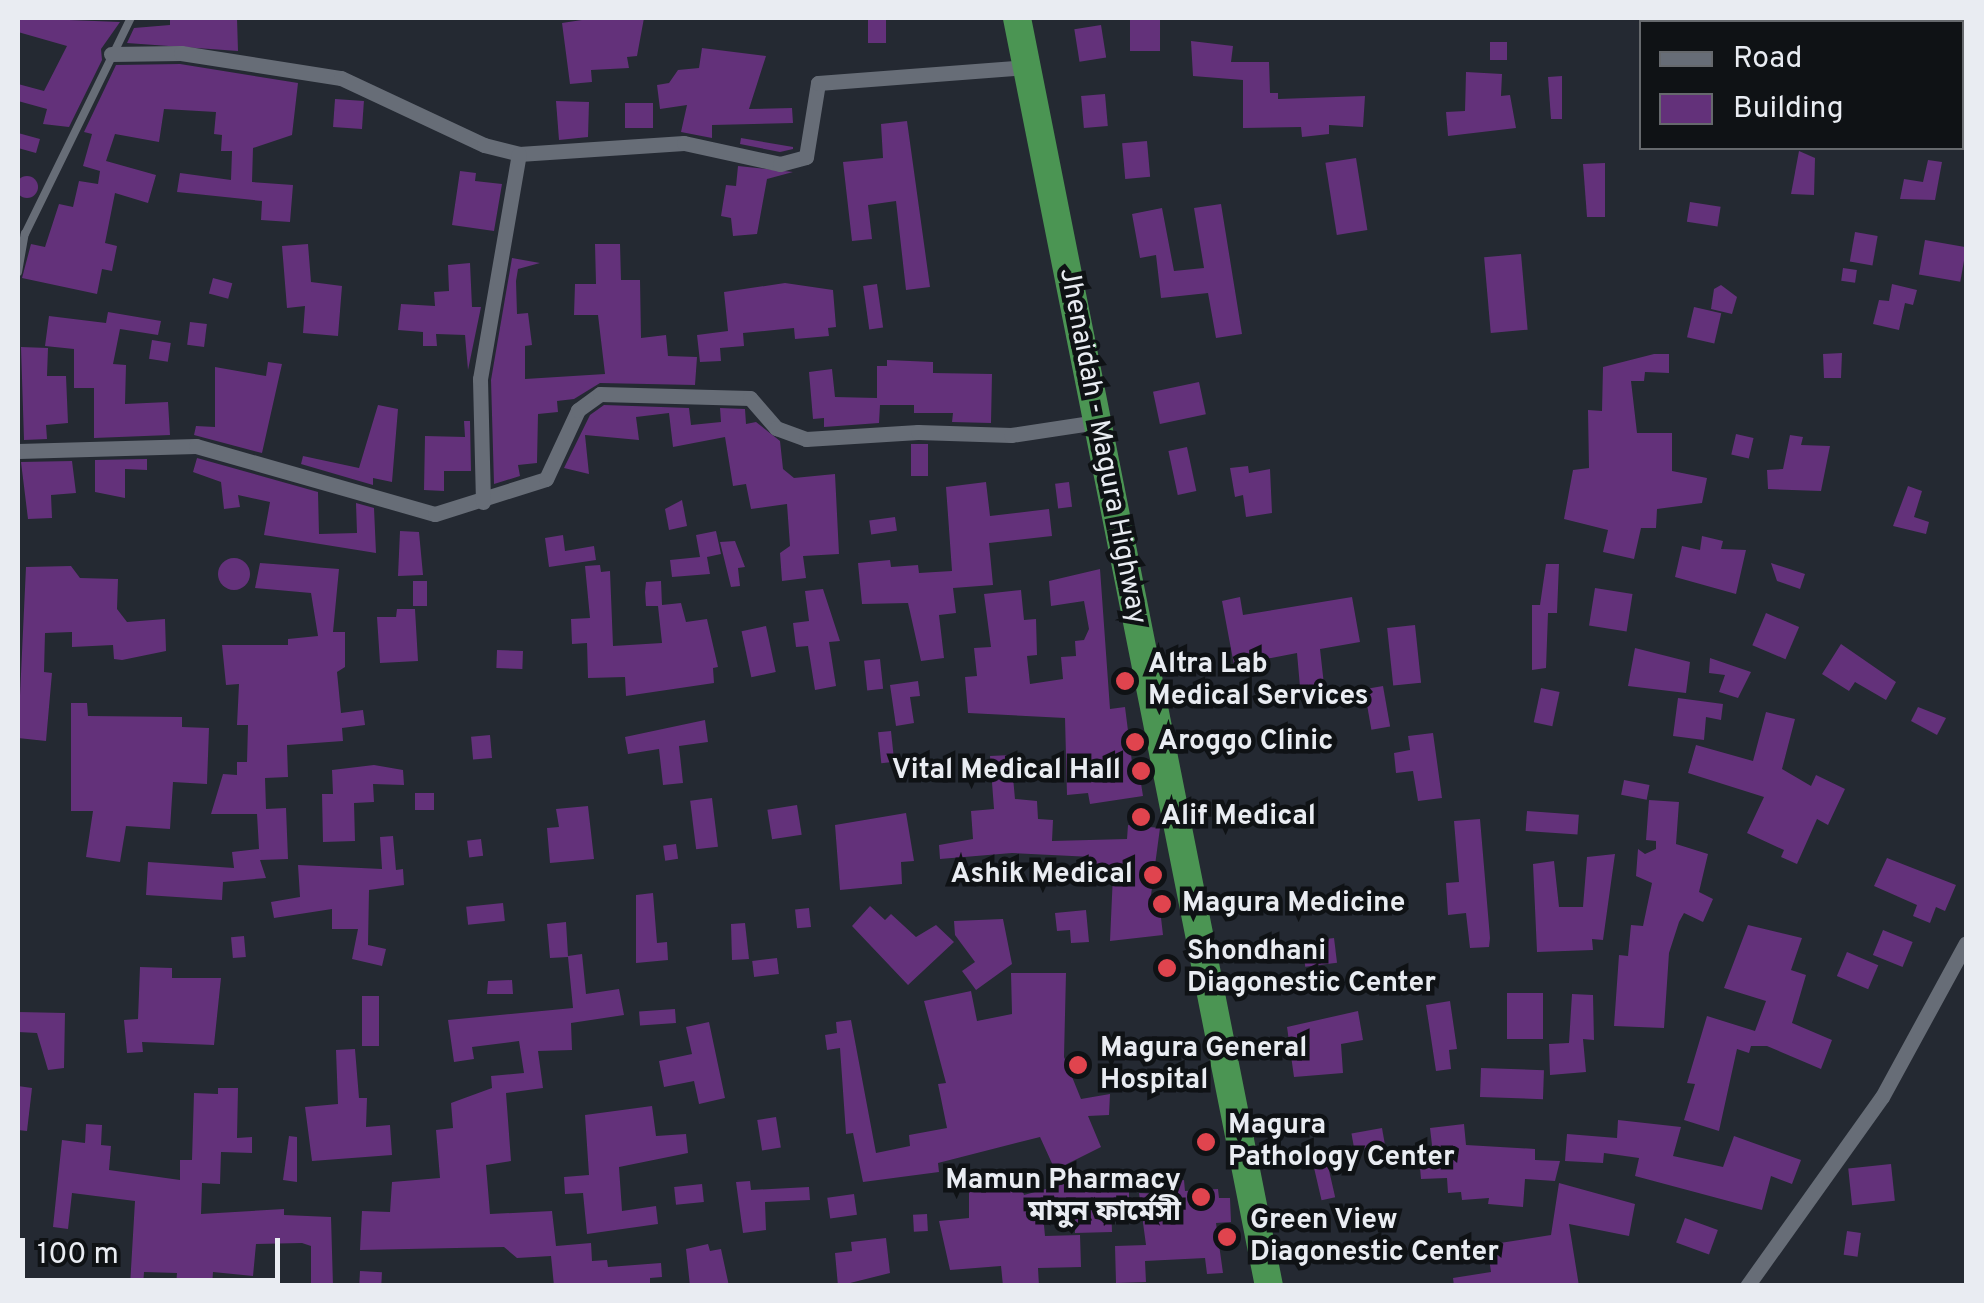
<!DOCTYPE html>
<html>
<head>
<meta charset="utf-8">
<style>
	body { margin:0 }
	#map { position:relative; width:1984px; height:1303px; overflow:hidden; background:#242932; font-family:Overpass,"Noto Sans Bengali",sans-serif }
	div>[style] { position:absolute }
	.building>* { inset:0; background:#63317a; transform-origin:0 0 }
	.round { border-radius:50% }
	.lane>* { height:8px; margin:-4px; padding:0 4px; transform-origin:4px; border-radius:4px; background:#676d77 }
	.street>* { height:15px; margin:-7.5px; padding:0 7.5px; transform-origin:7.5px; border-radius:7.5px; background:#676d77 }
	.highway>* { height:28px; margin:-14px; padding:0 14px; transform-origin:14px; border-radius:14px; background:#4b9553 }
	.dots>* { width:28px; height:28px; translate:-50% -50%; box-sizing:border-box; border:5px solid #0f1215; border-radius:50% }
	span { translate:-50% -50%; white-space:nowrap; text-align:center; line-height:1.15; -webkit-text-stroke:9px #0f1215; paint-order:stroke }
	.street-label { font-size:28px; color:#e9ecf2 }
	.poi-label { font-size:28px; color:#e9ecf2; font-weight:700 }
	.left { translate:0 -50%; text-align:left }
	.right { translate:-100% -50%; text-align:right }
	.frame { position:absolute; inset:0; border:20px solid #e9ecf2; pointer-events:none }
	.legend { position:absolute; left:1639px; top:20px; width:325px; height:130px; box-sizing:border-box; background:#0f1215; border:2px solid #66696d; margin:0; padding:12px 18px; list-style:none; font-size:30px; color:#e9ecf2 }
	.legend li { display:flex; align-items:center; gap:20px; height:50px }
	.legend b { width:50px; border:2px solid #66696d }
	.scale { position:absolute; left:20px; top:1238px; width:260px; height:45px; box-sizing:border-box; border:5px solid #e9ecf2; border-top:0; padding-left:12px; font-size:30px; line-height:35px; white-space:nowrap; color:#e9ecf2; -webkit-text-stroke:8px #0f1215; paint-order:stroke }
</style>
</head>
<body>
<div id="map">
	<div class="building">
		<div style="clip-path:polygon(18px 18px,120px 22px,101px 49px,102px 60px,69px 127px,43px 124px,47px 109px,18px 101px,18px 84px,44px 91px,67px 46px,18px 32px)"></div>
		<div style="clip-path:polygon(170px 18px,237px 18px,238px 51px,127px 43px,134px 28px,170px 25px)"></div>
		<div style="clip-path:polygon(595px 18px,644px 18px,637px 56px,627px 57px,629px 68px,591px 70px,592px 82px,570px 84px,562px 23px)"></div>
		<div style="left:868px;top:18px;width:18px;height:25px"></div>
		<div style="left:1130px;top:18px;width:30px;height:33px"></div>
		<div style="left:1101px;top:25px;width:33px;height:27px;rotate:81deg"></div>
		<div style="clip-path:polygon(1191px 41px,1233px 46px,1231px 62px,1269px 62px,1270px 93px,1278px 93px,1278px 99px,1365px 96px,1363px 127px,1329px 125px,1329px 134px,1302px 137px,1301px 127px,1243px 128px,1243px 80px,1193px 76px)"></div>
		<div style="left:1507px;top:42px;width:18px;height:17px;rotate:90deg"></div>
		<div style="clip-path:polygon(702px 48px,766px 56px,749px 109px,792px 108px,793px 123px,712px 125px,712px 138px,681px 132px,687px 105px,660px 109px,657px 85px,669px 83px,678px 70px,699px 68px)"></div>
		<div style="clip-path:polygon(180px 64px,298px 83px,292px 135px,253px 148px,252px 182px,293px 185px,290px 222px,261px 220px,262px 201px,177px 192px,180px 173px,231px 180px,232px 151px,221px 151px,222px 135px,214px 134px,216px 112px,164px 109px,159px 142px,115px 134px,106px 161px,156px 175px,148px 203px,115px 193px,105px 243px,117px 246px,112px 271px,102px 269px,97px 294px,22px 278px,31px 244px,45px 247px,59px 204px,73px 207px,79px 181px,98px 184px,100px 171px,83px 166px,92px 134px,84px 132px,116px 65px)"></div>
		<div style="clip-path:polygon(1466px 72px,1502px 74px,1501px 96px,1510px 95px,1516px 128px,1448px 136px,1446px 112px,1465px 111px)"></div>
		<div style="clip-path:polygon(1562px 76px,1562px 119px,1551px 119px,1548px 77px)"></div>
		<div style="left:1105px;top:94px;width:32px;height:24px;rotate:85deg"></div>
		<div style="left:335px;top:99px;width:29px;height:28px;rotate:4deg"></div>
		<div style="clip-path:polygon(556px 101px,589px 102px,588px 137px,559px 140px)"></div>
		<div style="left:625px;top:103px;width:28px;height:25px"></div>
		<div style="clip-path:polygon(907px 121px,930px 287px,906px 290px,896px 201px,868px 205px,872px 239px,852px 241px,843px 162px,883px 158px,881px 124px)"></div>
		<div style="clip-path:polygon(18px 133px,40px 139px,36px 153px,18px 148px)"></div>
		<div style="clip-path:polygon(741px 138px,793px 147px,793px 149px,780px 152px,740px 144px)"></div>
		<div style="left:1147px;top:141px;width:36px;height:25px;rotate:85deg"></div>
		<div style="clip-path:polygon(1799px 151px,1815px 158px,1814px 195px,1791px 194px)"></div>
		<div style="left:1356px;top:158px;width:73px;height:31px;rotate:81deg"></div>
		<div style="clip-path:polygon(1928px 160px,1942px 162px,1935px 200px,1900px 199px,1904px 179px,1923px 182px)"></div>
		<div style="clip-path:polygon(1605px 163px,1605px 217px,1587px 217px,1583px 164px)"></div>
		<div style="clip-path:polygon(738px 166px,793px 172px,767px 179px,757px 234px,733px 236px,731px 218px,721px 216px,726px 185px,736px 186px)"></div>
		<div style="clip-path:polygon(460px 171px,476px 173px,475px 181px,502px 184px,494px 231px,452px 225px)"></div>
		<div class="round" style="left:16px;top:176px;width:22px;height:22px"></div>
		<div style="left:1690px;top:202px;width:31px;height:20px;rotate:9deg"></div>
		<div style="clip-path:polygon(1221px 204px,1242px 334px,1216px 338px,1208px 293px,1161px 298px,1156px 255px,1140px 258px,1132px 214px,1162px 208px,1174px 271px,1204px 268px,1194px 208px)"></div>
		<div style="left:1855px;top:232px;width:23px;height:30px;rotate:10deg"></div>
		<div style="left:1925px;top:240px;width:42px;height:35px;rotate:10deg"></div>
		<div style="clip-path:polygon(308px 244px,311px 282px,342px 286px,338px 336px,303px 333px,305px 306px,287px 308px,282px 246px)"></div>
		<div style="clip-path:polygon(595px 244px,620px 244px,621px 280px,640px 280px,641px 338px,666px 335px,668px 356px,697px 357px,695px 385px,600px 383px,574px 399px,557px 401px,558px 412px,538px 414px,537px 463px,518px 465px,520px 476px,494px 484px,491px 380px,512px 258px,540px 263px,518px 269px,516px 281px,517px 314px,528px 313px,532px 345px,525px 346px,525px 379px,605px 374px,598px 315px,574px 315px,575px 284px,596px 284px)"></div>
		<div style="left:1521px;top:254px;width:76px;height:37px;rotate:85deg"></div>
		<div style="clip-path:polygon(470px 263px,472px 307px,481px 307px,468px 370px,465px 335px,436px 334px,437px 346px,423px 346px,423px 332px,398px 330px,401px 304px,435px 306px,434px 292px,449px 291px,448px 265px)"></div>
		<div style="left:1843px;top:268px;width:14px;height:13px;rotate:8deg"></div>
		<div style="left:213px;top:278px;width:20px;height:16px;rotate:15deg"></div>
		<div style="clip-path:polygon(785px 283px,833px 290px,836px 327px,828px 328px,829px 336px,795px 339px,794px 328px,743px 333px,744px 346px,720px 348px,721px 361px,700px 362px,697px 335px,728px 331px,724px 292px)"></div>
		<div style="left:877px;top:284px;width:44px;height:14px;rotate:82deg"></div>
		<div style="clip-path:polygon(1892px 284px,1917px 290px,1913px 305px,1905px 303px,1899px 330px,1873px 324px,1879px 300px,1889px 301px)"></div>
		<div style="clip-path:polygon(1721px 285px,1737px 297px,1732px 314px,1711px 309px,1714px 289px)"></div>
		<div style="left:1694px;top:307px;width:28px;height:31px;rotate:13deg"></div>
		<div style="clip-path:polygon(108px 312px,161px 321px,158px 335px,120px 329px,113px 364px,126px 365px,125px 404px,168px 402px,170px 435px,94px 438px,94px 388px,74px 388px,74px 349px,45px 346px,49px 316px,106px 323px)"></div>
		<div style="left:190px;top:322px;width:17px;height:23px;rotate:7deg"></div>
		<div style="left:152px;top:340px;width:19px;height:19px;rotate:9deg"></div>
		<div style="clip-path:polygon(21px 347px,48px 348px,47px 376px,66px 376px,68px 423px,46px 425px,47px 439px,24px 440px)"></div>
		<div style="clip-path:polygon(1842px 353px,1841px 378px,1824px 378px,1823px 354px)"></div>
		<div style="clip-path:polygon(1654px 354px,1669px 354px,1669px 373px,1645px 372px,1644px 381px,1631px 381px,1637px 433px,1672px 433px,1672px 471px,1707px 478px,1702px 503px,1657px 509px,1656px 528px,1641px 528px,1634px 559px,1603px 552px,1608px 530px,1564px 519px,1573px 470px,1589px 468px,1588px 410px,1602px 411px,1603px 367px)"></div>
		<div style="clip-path:polygon(887px 360px,933px 362px,933px 373px,992px 374px,991px 423px,952px 422px,953px 413px,914px 413px,914px 405px,880px 405px,879px 423px,824px 427px,824px 418px,813px 419px,809px 372px,832px 369px,835px 397px,877px 398px,877px 366px,887px 366px)"></div>
		<div style="clip-path:polygon(268px 362px,282px 364px,262px 453px,194px 435px,196px 426px,215px 427px,215px 367px,266px 376px)"></div>
		<div style="left:1199px;top:382px;width:33px;height:47px;rotate:78deg"></div>
		<div style="clip-path:polygon(378px 405px,398px 409px,392px 482px,373px 478px,373px 485px,301px 464px,303px 456px,359px 468px)"></div>
		<div style="clip-path:polygon(604px 405px,689px 408px,691px 425px,721px 422px,720px 408px,745px 409px,746px 424px,756px 422px,780px 441px,783px 469px,794px 478px,835px 474px,839px 554px,803px 556px,806px 578px,782px 581px,780px 553px,790px 546px,787px 504px,751px 509px,746px 484px,733px 486px,725px 437px,673px 447px,669px 413px,636px 417px,639px 440px,585px 435px,589px 474px,564px 468px,590px 415px)"></div>
		<div style="clip-path:polygon(464px 421px,470px 421px,471px 471px,444px 471px,444px 491px,424px 490px,425px 436px,465px 437px)"></div>
		<div style="left:1736px;top:434px;width:18px;height:21px;rotate:13deg"></div>
		<div style="clip-path:polygon(1790px 435px,1803px 437px,1801px 445px,1830px 446px,1821px 491px,1768px 489px,1767px 470px,1783px 469px)"></div>
		<div style="left:911px;top:444px;width:17px;height:32px"></div>
		<div style="left:1187px;top:447px;width:45px;height:19px;rotate:78deg"></div>
		<div style="clip-path:polygon(197px 458px,318px 492px,319px 534px,357px 533px,356px 503px,374px 508px,376px 553px,264px 535px,270px 502px,238px 495px,240px 507px,224px 509px,221px 482px,193px 472px)"></div>
		<div style="clip-path:polygon(147px 459px,147px 470px,125px 469px,125px 498px,95px 492px,95px 460px)"></div>
		<div style="clip-path:polygon(72px 461px,76px 493px,51px 495px,52px 518px,28px 519px,21px 462px)"></div>
		<div style="clip-path:polygon(1248px 466px,1249px 473px,1270px 469px,1272px 513px,1246px 517px,1243px 495px,1235px 497px,1230px 468px)"></div>
		<div style="clip-path:polygon(986px 482px,990px 516px,1049px 509px,1052px 536px,989px 543px,993px 585px,953px 588px,956px 613px,939px 615px,944px 658px,921px 661px,908px 603px,862px 604px,858px 563px,890px 560px,891px 567px,918px 565px,919px 573px,952px 571px,946px 487px)"></div>
		<div style="left:1069px;top:482px;width:25px;height:14px;rotate:83deg"></div>
		<div style="clip-path:polygon(1908px 486px,1922px 491px,1914px 517px,1929px 522px,1926px 534px,1893px 526px)"></div>
		<div style="clip-path:polygon(682px 500px,687px 526px,669px 530px,665px 509px)"></div>
		<div style="left:895px;top:517px;width:14px;height:26px;rotate:82deg"></div>
		<div style="clip-path:polygon(400px 531px,419px 532px,423px 575px,398px 576px)"></div>
		<div style="clip-path:polygon(716px 531px,721px 554px,707px 557px,710px 574px,672px 577px,670px 560px,700px 557px,696px 535px)"></div>
		<div style="clip-path:polygon(563px 535px,565px 551px,594px 546px,596px 560px,549px 567px,545px 538px)"></div>
		<div style="clip-path:polygon(1702px 536px,1723px 541px,1721px 549px,1746px 550px,1736px 594px,1675px 577px,1682px 546px,1700px 550px)"></div>
		<div style="clip-path:polygon(735px 541px,745px 567px,738px 568px,740px 586px,731px 587px,720px 542px)"></div>
		<div class="round" style="left:218px;top:558px;width:32px;height:32px"></div>
		<div style="clip-path:polygon(260px 563px,339px 569px,333px 632px,345px 632px,345px 667px,337px 672px,341px 713px,363px 710px,365px 725px,342px 728px,343px 741px,287px 745px,288px 777px,265px 778px,266px 809px,286px 808px,288px 859px,260px 860px,266px 878px,223px 882px,222px 900px,146px 895px,148px 862px,234px 868px,232px 852px,259px 849px,257px 814px,211px 814px,223px 774px,237px 775px,237px 762px,247px 762px,248px 725px,237px 725px,239px 684px,226px 685px,222px 645px,288px 645px,288px 639px,318px 636px,311px 593px,255px 588px)"></div>
		<div style="clip-path:polygon(1771px 563px,1805px 574px,1800px 589px,1777px 581px)"></div>
		<div style="clip-path:polygon(1546px 564px,1559px 564px,1557px 613px,1548px 613px,1546px 668px,1532px 670px,1532px 605px,1540px 605px)"></div>
		<div style="clip-path:polygon(600px 565px,601px 572px,610px 571px,613px 646px,662px 643px,658px 606px,646px 606px,645px 592px,646px 582px,661px 581px,662px 605px,681px 603px,686px 622px,707px 619px,718px 667px,713px 668px,714px 683px,626px 696px,625px 677px,588px 678px,587px 643px,572px 644px,571px 619px,590px 618px,585px 566px)"></div>
		<div style="clip-path:polygon(71px 566px,80px 578px,118px 579px,117px 609px,127px 622px,165px 619px,166px 651px,122px 660px,114px 659px,113px 645px,72px 647px,72px 632px,45px 633px,44px 672px,52px 673px,46px 741px,18px 738px,26px 567px)"></div>
		<div style="clip-path:polygon(1100px 569px,1110px 709px,1125px 707px,1134px 778px,1140px 777px,1143px 796px,1090px 804px,1088px 793px,1067px 795px,1065px 718px,968px 713px,965px 677px,977px 676px,974px 648px,991px 647px,984px 594px,1021px 590px,1024px 620px,1036px 619px,1037px 655px,1027px 656px,1030px 684px,1063px 679px,1061px 657px,1076px 656px,1075px 641px,1084px 640px,1089px 629px,1084px 601px,1051px 606px,1049px 581px)"></div>
		<div style="left:413px;top:581px;width:14px;height:25px"></div>
		<div style="left:1595px;top:588px;width:38px;height:38px;rotate:9deg"></div>
		<div style="clip-path:polygon(823px 589px,840px 641px,829px 642px,836px 686px,815px 690px,808px 646px,796px 647px,793px 623px,809px 621px,805px 591px)"></div>
		<div style="clip-path:polygon(1240px 597px,1243px 615px,1352px 597px,1360px 642px,1320px 649px,1324px 685px,1300px 687px,1297px 653px,1234px 665px,1222px 601px)"></div>
		<div style="clip-path:polygon(397px 609px,415px 609px,418px 661px,380px 663px,377px 617px,396px 617px)"></div>
		<div style="left:1766px;top:613px;width:36px;height:35px;rotate:23deg"></div>
		<div style="left:1415px;top:625px;width:58px;height:28px;rotate:84deg"></div>
		<div style="left:766px;top:626px;width:47px;height:25px;rotate:78deg"></div>
		<div style="clip-path:polygon(1841px 644px,1896px 682px,1886px 700px,1855px 682px,1849px 691px,1822px 674px)"></div>
		<div style="clip-path:polygon(1635px 648px,1690px 662px,1686px 693px,1628px 686px)"></div>
		<div style="left:497px;top:650px;width:26px;height:18px;rotate:2deg"></div>
		<div style="clip-path:polygon(1710px 658px,1751px 672px,1738px 698px,1719px 692px,1725px 675px,1709px 673px)"></div>
		<div style="left:880px;top:659px;width:30px;height:16px;rotate:84deg"></div>
		<div style="clip-path:polygon(918px 681px,920px 696px,910px 697px,914px 723px,896px 726px,890px 685px)"></div>
		<div style="left:1383px;top:686px;width:41px;height:19px;rotate:80deg"></div>
		<div style="left:1541px;top:688px;width:19px;height:35px;rotate:12deg"></div>
		<div style="clip-path:polygon(1678px 698px,1723px 704px,1721px 720px,1706px 717px,1704px 740px,1673px 736px)"></div>
		<div style="clip-path:polygon(71px 703px,87px 703px,88px 716px,182px 717px,182px 727px,209px 728px,207px 784px,173px 782px,170px 829px,126px 826px,120px 862px,86px 857px,93px 811px,71px 811px)"></div>
		<div style="clip-path:polygon(1918px 707px,1946px 718px,1937px 735px,1911px 721px)"></div>
		<div style="clip-path:polygon(1766px 712px,1795px 719px,1782px 769px,1811px 786px,1816px 775px,1845px 789px,1828px 825px,1817px 819px,1797px 864px,1781px 857px,1784px 850px,1747px 833px,1764px 797px,1688px 773px,1696px 745px,1753px 761px)"></div>
		<div style="clip-path:polygon(705px 720px,708px 742px,679px 746px,683px 783px,663px 785px,659px 749px,628px 754px,625px 737px)"></div>
		<div style="left:891px;top:731px;width:31px;height:13px;rotate:84deg"></div>
		<div style="clip-path:polygon(1433px 733px,1442px 798px,1418px 801px,1413px 771px,1396px 773px,1394px 753px,1410px 750px,1408px 736px)"></div>
		<div style="left:490px;top:735px;width:23px;height:19px;rotate:85deg"></div>
		<div style="clip-path:polygon(1011px 755px,1015px 799px,1037px 801px,1038px 819px,1053px 820px,1052px 841px,1127px 839px,1128px 825px,1160px 828px,1149px 910px,1160px 909px,1163px 935px,1110px 941px,1113px 874px,1092px 874px,1092px 857px,1012px 853px,940px 859px,939px 845px,973px 839px,971px 811px,994px 809px,990px 756px)"></div>
		<div style="clip-path:polygon(374px 765px,403px 770px,404px 785px,373px 784px,374px 802px,354px 803px,355px 841px,323px 842px,322px 794px,333px 794px,332px 770px)"></div>
		<div style="left:1624px;top:780px;width:26px;height:15px;rotate:11deg"></div>
		<div style="left:434px;top:793px;width:17px;height:19px;rotate:90deg"></div>
		<div style="left:712px;top:798px;width:49px;height:22px;rotate:83deg"></div>
		<div style="clip-path:polygon(1649px 800px,1679px 802px,1676px 844px,1708px 854px,1699px 892px,1713px 899px,1703px 922px,1684px 913px,1679px 922px,1669px 953px,1664px 1028px,1614px 1026px,1619px 955px,1628px 956px,1631px 925px,1643px 926px,1652px 883px,1636px 876px,1638px 849px,1645px 854px,1656px 849px,1656px 841px,1646px 840px)"></div>
		<div style="left:797px;top:805px;width:30px;height:30px;rotate:81deg"></div>
		<div style="clip-path:polygon(588px 806px,594px 859px,550px 863px,547px 828px,559px 827px,556px 809px)"></div>
		<div style="left:1527px;top:811px;width:52px;height:20px;rotate:4deg"></div>
		<div style="clip-path:polygon(906px 813px,914px 861px,901px 862px,902px 884px,840px 890px,835px 825px)"></div>
		<div style="clip-path:polygon(1480px 819px,1490px 938px,1489px 947px,1470px 948px,1466px 913px,1448px 915px,1446px 883px,1459px 882px,1454px 821px)"></div>
		<div style="clip-path:polygon(393px 836px,396px 870px,403px 869px,404px 885px,369px 890px,368px 945px,386px 949px,382px 966px,352px 959px,358px 929px,332px 929px,332px 909px,274px 918px,271px 902px,300px 897px,298px 865px,382px 869px,380px 837px)"></div>
		<div style="left:481px;top:839px;width:17px;height:14px;rotate:83deg"></div>
		<div style="left:676px;top:844px;width:15px;height:13px;rotate:82deg"></div>
		<div style="clip-path:polygon(1615px 854px,1603px 940px,1592px 939px,1593px 950px,1537px 952px,1533px 864px,1554px 861px,1559px 907px,1583px 907px,1587px 857px)"></div>
		<div style="clip-path:polygon(1887px 858px,1956px 885px,1945px 911px,1936px 907px,1930px 923px,1913px 916px,1917px 905px,1874px 886px)"></div>
		<div style="clip-path:polygon(653px 893px,657px 943px,667px 942px,668px 960px,636px 963px,636px 895px)"></div>
		<div style="left:503px;top:903px;width:18px;height:37px;rotate:84deg"></div>
		<div style="clip-path:polygon(870px 906px,885px 920px,891px 914px,916px 937px,936px 925px,954px 942px,908px 985px,852px 926px)"></div>
		<div style="left:809px;top:908px;width:19px;height:14px;rotate:84deg"></div>
		<div style="clip-path:polygon(1086px 910px,1089px 942px,1071px 943px,1070px 930px,1057px 931px,1055px 913px)"></div>
		<div style="clip-path:polygon(1003px 919px,1012px 964px,976px 990px,962px 971px,975px 962px,955px 935px,954px 921px)"></div>
		<div style="clip-path:polygon(566px 922px,568px 956px,582px 954px,586px 994px,619px 989px,624px 1015px,571px 1023px,572px 1050px,538px 1051px,543px 1088px,506px 1093px,511px 1161px,486px 1165px,490px 1214px,552px 1211px,556px 1246px,591px 1243px,592px 1261px,607px 1260px,608px 1267px,661px 1263px,662px 1277px,650px 1278px,650px 1286px,554px 1286px,551px 1256px,517px 1258px,504px 1247px,360px 1250px,362px 1211px,390px 1212px,392px 1182px,440px 1178px,436px 1130px,453px 1128px,451px 1103px,492px 1088px,491px 1076px,524px 1073px,519px 1041px,472px 1047px,474px 1059px,454px 1062px,448px 1020px,573px 1008px,568px 957px,550px 958px,547px 924px)"></div>
		<div style="clip-path:polygon(745px 923px,749px 959px,732px 960px,731px 924px)"></div>
		<div style="clip-path:polygon(1748px 925px,1802px 938px,1791px 970px,1806px 975px,1792px 1023px,1832px 1040px,1821px 1069px,1767px 1046px,1751px 1046px,1749px 1053px,1737px 1049px,1719px 1131px,1684px 1120px,1695px 1084px,1687px 1083px,1707px 1016px,1755px 1031px,1766px 1001px,1724px 988px)"></div>
		<div style="left:1883px;top:930px;width:32px;height:27px;rotate:22deg"></div>
		<div style="left:244px;top:936px;width:21px;height:13px;rotate:85deg"></div>
		<div style="left:1334px;top:938px;width:25px;height:32px;rotate:83deg"></div>
		<div style="left:1847px;top:952px;width:34px;height:26px;rotate:23deg"></div>
		<div style="left:777px;top:958px;width:16px;height:25px;rotate:83deg"></div>
		<div style="clip-path:polygon(140px 967px,172px 968px,172px 978px,221px 978px,214px 1045px,142px 1042px,143px 1052px,127px 1053px,124px 1020px,138px 1019px)"></div>
		<div style="clip-path:polygon(1011px 973px,1066px 973px,1064px 1057px,1081px 1099px,1110px 1094px,1109px 1115px,1088px 1116px,1101px 1147px,1055px 1170px,1040px 1137px,938px 1163px,939px 1172px,863px 1182px,853px 1133px,846px 1134px,840px 1048px,827px 1050px,825px 1035px,837px 1033px,836px 1022px,851px 1020px,876px 1153px,910px 1146px,909px 1135px,947px 1128px,938px 1084px,946px 1083px,924px 1001px,971px 991px,977px 1021px,1012px 1014px)"></div>
		<div style="clip-path:polygon(512px 980px,513px 994px,487px 994px,488px 981px)"></div>
		<div style="left:1507px;top:993px;width:36px;height:46px"></div>
		<div style="clip-path:polygon(1572px 994px,1593px 995px,1594px 1040px,1583px 1039px,1586px 1072px,1550px 1075px,1549px 1044px,1569px 1043px)"></div>
		<div style="left:362px;top:996px;width:17px;height:50px"></div>
		<div style="clip-path:polygon(1450px 1001px,1457px 1049px,1449px 1050px,1451px 1069px,1436px 1071px,1426px 1005px)"></div>
		<div style="left:675px;top:1009px;width:14px;height:36px;rotate:86deg"></div>
		<div style="clip-path:polygon(1358px 1011px,1363px 1040px,1341px 1044px,1343px 1073px,1294px 1077px,1287px 1027px)"></div>
		<div style="clip-path:polygon(18px 1012px,65px 1013px,64px 1068px,48px 1070px,37px 1033px,18px 1032px)"></div>
		<div style="clip-path:polygon(709px 1022px,725px 1098px,699px 1104px,694px 1081px,664px 1087px,659px 1061px,692px 1054px,686px 1027px)"></div>
		<div style="clip-path:polygon(355px 1049px,359px 1098px,367px 1098px,366px 1127px,390px 1125px,392px 1155px,312px 1161px,305px 1107px,338px 1104px,336px 1050px)"></div>
		<div style="left:1481px;top:1068px;width:63px;height:29px;rotate:2deg"></div>
		<div style="clip-path:polygon(18px 1086px,32px 1088px,27px 1131px,18px 1130px)"></div>
		<div style="clip-path:polygon(218px 1088px,238px 1088px,237px 1138px,252px 1137px,252px 1153px,221px 1152px,220px 1184px,202px 1183px,201px 1214px,284px 1209px,284px 1215px,331px 1217px,333px 1286px,311px 1286px,311px 1246px,302px 1243px,256px 1244px,253px 1276px,213px 1272px,212px 1286px,176px 1286px,177px 1273px,144px 1272px,143px 1286px,130px 1286px,135px 1201px,72px 1193px,68px 1229px,53px 1227px,62px 1140px,85px 1143px,86px 1124px,102px 1125px,101px 1145px,111px 1146px,109px 1170px,180px 1180px,180px 1160px,192px 1160px,194px 1093px,218px 1094px)"></div>
		<div style="clip-path:polygon(652px 1106px,656px 1136px,686px 1134px,688px 1153px,619px 1167px,622px 1211px,656px 1206px,658px 1224px,587px 1234px,583px 1193px,565px 1194px,564px 1177px,589px 1175px,585px 1115px)"></div>
		<div style="left:776px;top:1117px;width:31px;height:19px;rotate:81deg"></div>
		<div style="clip-path:polygon(1618px 1120px,1681px 1127px,1673px 1156px,1723px 1167px,1734px 1136px,1801px 1160px,1792px 1184px,1771px 1176px,1762px 1210px,1635px 1176px,1639px 1158px,1604px 1153px,1603px 1163px,1565px 1161px,1567px 1134px,1617px 1138px)"></div>
		<div style="clip-path:polygon(1464px 1124px,1466px 1145px,1535px 1149px,1535px 1160px,1560px 1161px,1555px 1181px,1525px 1179px,1523px 1207px,1488px 1204px,1489px 1198px,1462px 1200px,1461px 1192px,1448px 1193px,1447px 1178px,1421px 1179px,1419px 1156px,1433px 1154px,1430px 1128px)"></div>
		<div style="left:1382px;top:1128px;width:17px;height:31px;rotate:80deg"></div>
		<div style="clip-path:polygon(289px 1136px,297px 1137px,297px 1182px,283px 1180px)"></div>
		<div style="left:1891px;top:1164px;width:37px;height:43px;rotate:84deg"></div>
		<div style="left:1328px;top:1166px;width:32px;height:14px;rotate:77deg"></div>
		<div style="clip-path:polygon(1104px 1173px,1108px 1188px,1129px 1188px,1129px 1204px,1111px 1203px,1112px 1232px,1075px 1233px,1075px 1203px,1042px 1204px,1045px 1236px,1080px 1235px,1081px 1267px,1038px 1268px,1039px 1286px,1003px 1286px,1001px 1266px,950px 1270px,939px 1221px,969px 1218px,969px 1187px,1021px 1186px,1024px 1195px)"></div>
		<div style="clip-path:polygon(1184px 1180px,1185px 1191px,1218px 1189px,1219px 1198px,1230px 1198px,1231px 1222px,1216px 1223px,1223px 1273px,1207px 1274px,1205px 1258px,1145px 1261px,1146px 1282px,1116px 1283px,1115px 1246px,1146px 1245px,1139px 1193px,1166px 1194px,1165px 1182px)"></div>
		<div style="clip-path:polygon(750px 1181px,751px 1190px,809px 1187px,810px 1200px,765px 1202px,766px 1230px,743px 1233px,736px 1182px)"></div>
		<div style="clip-path:polygon(1559px 1183px,1635px 1204px,1629px 1236px,1569px 1224px,1579px 1286px,1454px 1286px,1453px 1278px,1491px 1272px,1487px 1245px,1551px 1235px)"></div>
		<div style="left:702px;top:1184px;width:18px;height:28px;rotate:84deg"></div>
		<div style="left:854px;top:1194px;width:21px;height:27px;rotate:82deg"></div>
		<div style="left:927px;top:1214px;width:17px;height:14px;rotate:87deg"></div>
		<div style="left:1685px;top:1218px;width:35px;height:26px;rotate:20deg"></div>
		<div style="left:1847px;top:1231px;width:14px;height:24px;rotate:8deg"></div>
		<div style="clip-path:polygon(886px 1238px,890px 1273px,838px 1286px,835px 1253px,852px 1251px,851px 1242px)"></div>
		<div style="clip-path:polygon(708px 1244px,710px 1251px,721px 1249px,729px 1286px,690px 1286px,686px 1249px)"></div>
		<div style="left:360px;top:1271px;width:22px;height:15px;rotate:3deg"></div>
	</div>
	<div class="lane">
		<div style="left:18px;top:272px;width:39px;rotate:-80deg"></div>
		<div style="left:25px;top:234px;width:241px;rotate:-63.9deg"></div>
	</div>
	<div class="street">
		<div style="left:111px;top:54px;width:70px;rotate:-0.8deg"></div>
		<div style="left:181px;top:53px;width:162px;rotate:8.9deg"></div>
		<div style="left:341px;top:78px;width:158px;rotate:25.1deg"></div>
		<div style="left:484px;top:145px;width:36px;rotate:14deg"></div>
		<div style="left:519px;top:154px;width:165px;rotate:-3.8deg"></div>
		<div style="left:684px;top:143px;width:98px;rotate:12.3deg"></div>
		<div style="left:780px;top:164px;width:27px;rotate:-15deg"></div>
		<div style="left:806px;top:157px;width:75px;rotate:-80.8deg"></div>
		<div style="left:818px;top:83px;width:210px;rotate:-4.4deg"></div>
		<div style="left:18px;top:451px;width:178px;rotate:-1.6deg"></div>
		<div style="left:196px;top:446px;width:248px;rotate:15.9deg"></div>
		<div style="left:435px;top:514px;width:116px;rotate:-17.5deg"></div>
		<div style="left:546px;top:479px;width:76px;rotate:-65.1deg"></div>
		<div style="left:578px;top:410px;width:27px;rotate:-36deg"></div>
		<div style="left:600px;top:394px;width:150px;rotate:1.5deg"></div>
		<div style="left:750px;top:398px;width:40px;rotate:49deg"></div>
		<div style="left:776px;top:428px;width:32px;rotate:20deg"></div>
		<div style="left:806px;top:439px;width:112px;rotate:-3.6deg"></div>
		<div style="left:918px;top:432px;width:93px;rotate:1.8deg"></div>
		<div style="left:1011px;top:435px;width:87px;rotate:-8.6deg"></div>
		<div style="left:483px;top:502px;width:123px;rotate:-91.4deg"></div>
		<div style="left:480px;top:379px;width:228px;rotate:-80.2deg"></div>
		<div style="left:1747px;top:1286px;width:232px;rotate:-54.5deg"></div>
		<div style="left:1882px;top:1097px;width:175px;rotate:-61.4deg"></div>
	</div>
	<div class="highway">
		<div style="left:1017px;top:18px;width:1293px;rotate:78.76deg"></div>
	</div>
	<div class="dots">
		<div style="left:1125px;top:681px;background:#e0444e"></div>
		<div style="left:1135px;top:742px;background:#e0444e"></div>
		<div style="left:1141px;top:771px;background:#e0444e"></div>
		<div style="left:1141px;top:817px;background:#e0444e"></div>
		<div style="left:1153px;top:875px;background:#e0444e"></div>
		<div style="left:1162px;top:904px;background:#e0444e"></div>
		<div style="left:1167px;top:968px;background:#e0444e"></div>
		<div style="left:1078px;top:1065px;background:#e0444e"></div>
		<div style="left:1206px;top:1142px;background:#e0444e"></div>
		<div style="left:1201px;top:1197px;background:#e0444e"></div>
		<div style="left:1227px;top:1237px;background:#e0444e"></div>
	</div>
	<div class="street-label">
		<span style="left:1102px;top:446px;rotate:79deg">Jhenaidah - Magura Highway</span>
	</div>
	<div class="poi-label">
		<span class="left" style="left:1148px;top:681px">Altra Lab<br>Medical Services</span>
		<span class="left" style="left:1158px;top:742px">Aroggo Clinic</span>
		<span class="right" style="left:1121px;top:771px">Vital Medical Hall</span>
		<span class="left" style="left:1161px;top:817px">Alif Medical</span>
		<span class="right" style="left:1133px;top:875px">Ashik Medical</span>
		<span class="left" style="left:1182px;top:904px">Magura Medicine</span>
		<span class="left" style="left:1187px;top:968px">Shondhani<br>Diagonestic Center</span>
		<span class="left" style="left:1100px;top:1065px">Magura General<br>Hospital</span>
		<span class="left" style="left:1228px;top:1142px">Magura<br>Pathology Center</span>
		<span class="right" style="left:1181px;top:1197px">Mamun Pharmacy<br>মামুন ফার্মেসী</span>
		<span class="left" style="left:1250px;top:1237px">Green View<br>Diagonestic Center</span>
	</div>
	<div class="frame"></div>
	<ul class="legend">
	<li><b style="height:12px;background:#676d77"></b>Road</li>
	<li><b style="height:28px;background:#63317a"></b>Building</li>
	</ul>
	<div class="scale">100 m</div>
</div>
</body>
</html>
